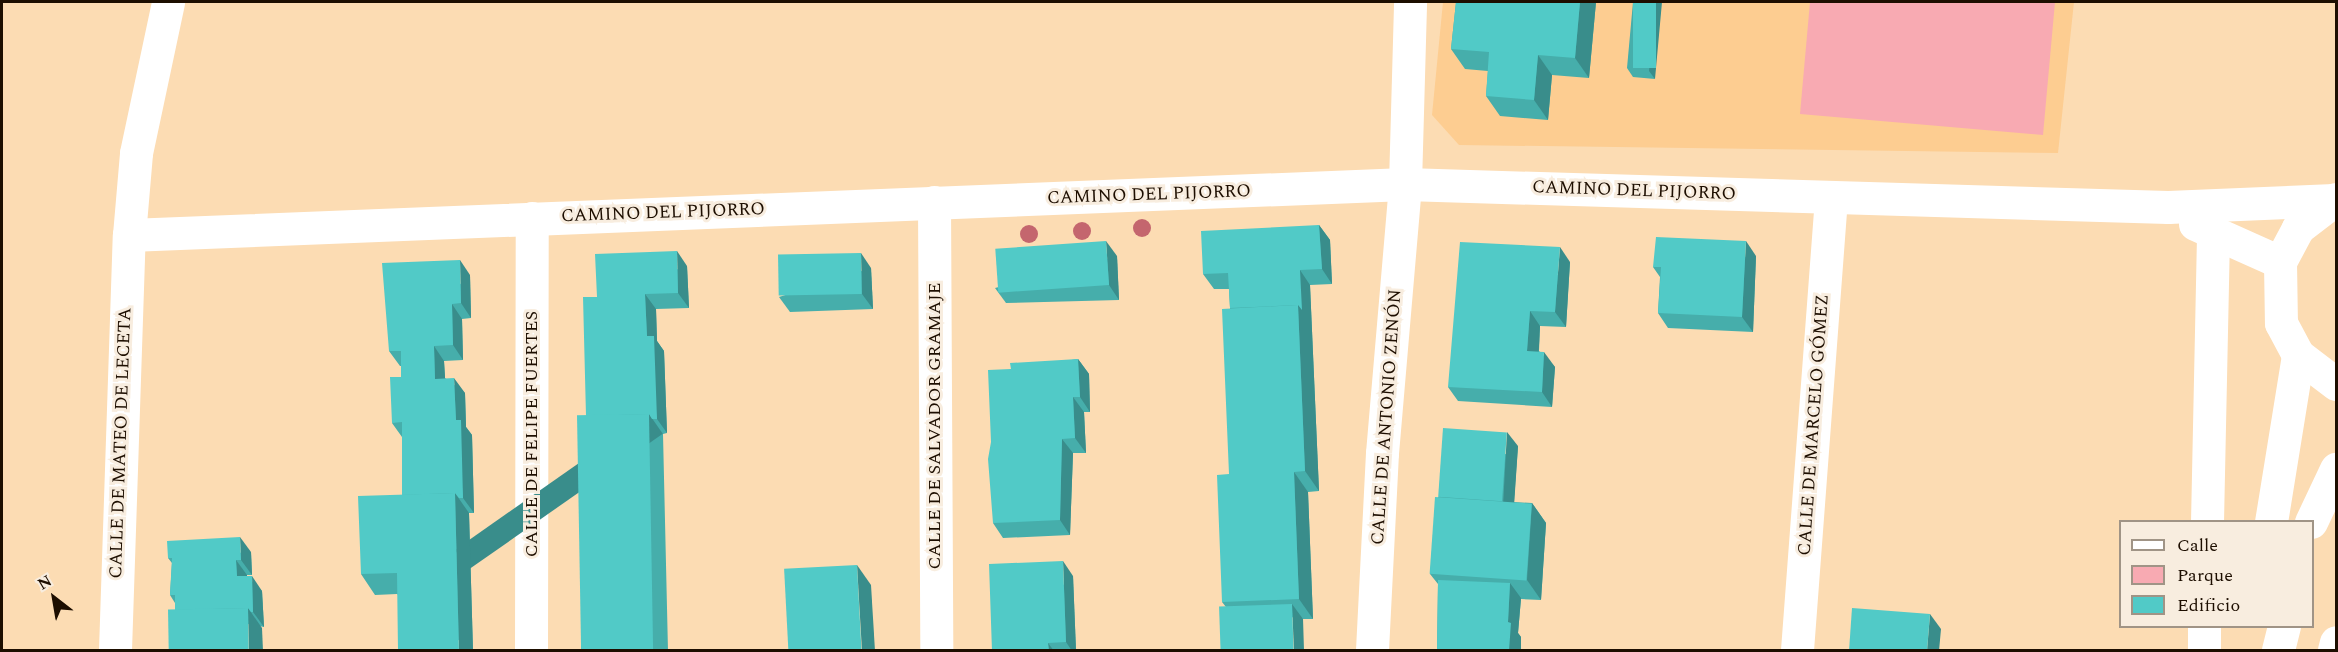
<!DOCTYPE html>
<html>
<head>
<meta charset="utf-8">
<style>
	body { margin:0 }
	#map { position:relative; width:2338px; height:652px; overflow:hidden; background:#fcdcb3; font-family:Spectral,serif }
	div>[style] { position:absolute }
	.built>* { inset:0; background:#fdcd91 }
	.green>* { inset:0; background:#f8aab2 }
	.street>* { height:33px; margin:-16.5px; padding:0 16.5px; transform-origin:16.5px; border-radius:16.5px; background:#fff }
	.secondary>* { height:33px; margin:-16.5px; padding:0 16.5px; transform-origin:16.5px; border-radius:16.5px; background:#fff }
	.trees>* { width:18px; height:18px; margin:-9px; border-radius:50%; background:#c4666e }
	.wall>* { inset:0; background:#46aeab }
	.shaded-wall>* { inset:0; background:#398d8b; transform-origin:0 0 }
	.building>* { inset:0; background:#51cac7; transform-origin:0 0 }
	span { translate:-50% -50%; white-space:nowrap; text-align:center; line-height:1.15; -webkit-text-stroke:6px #f8eddf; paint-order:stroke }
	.street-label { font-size:18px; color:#1d0e00 }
	.frame { position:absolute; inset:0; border:3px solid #1d0e00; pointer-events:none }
	.legend { position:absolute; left:2119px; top:520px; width:195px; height:108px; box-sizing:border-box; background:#f8eddf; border:2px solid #a09486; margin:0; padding:8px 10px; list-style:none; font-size:18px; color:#1d0e00 }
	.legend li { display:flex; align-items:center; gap:12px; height:30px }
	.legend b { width:30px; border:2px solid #a09486 }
	.north { position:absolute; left:24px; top:568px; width:60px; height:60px; -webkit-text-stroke:4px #f8eddf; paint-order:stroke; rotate:329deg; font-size:16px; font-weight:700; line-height:24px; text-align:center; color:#1d0e00 }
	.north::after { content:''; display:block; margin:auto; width:21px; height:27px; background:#1d0e00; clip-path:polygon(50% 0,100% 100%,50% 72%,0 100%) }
</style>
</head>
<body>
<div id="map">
	<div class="built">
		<div style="clip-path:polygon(1443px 2px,2074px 2px,2058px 153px,1459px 145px,1432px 115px)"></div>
	</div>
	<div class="green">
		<div style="clip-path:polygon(1810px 2px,2055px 2px,2043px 135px,1800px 114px)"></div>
	</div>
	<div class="street">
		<div style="left:934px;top:202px;width:448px;rotate:89.7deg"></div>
		<div style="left:2195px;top:224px;width:93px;rotate:24.1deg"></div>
		<div style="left:129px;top:235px;width:1277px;rotate:-2.29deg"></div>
		<div style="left:1405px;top:184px;width:763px;rotate:1.73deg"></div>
		<div style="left:2168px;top:207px;width:166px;rotate:-2.4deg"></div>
		<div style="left:2207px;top:522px;width:287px;rotate:-88.8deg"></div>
		<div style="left:115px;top:650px;width:415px;rotate:-88.1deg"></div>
		<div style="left:129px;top:235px;width:82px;rotate:-85.1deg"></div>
		<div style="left:136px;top:153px;width:154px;rotate:-78deg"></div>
		<div style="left:531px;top:650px;width:432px;rotate:-89.9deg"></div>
		<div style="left:1372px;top:650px;width:197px;rotate:-87.1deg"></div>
		<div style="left:1382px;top:453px;width:270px;rotate:-85.1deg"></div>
		<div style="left:1405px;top:184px;width:182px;rotate:-88.4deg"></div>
		<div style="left:1797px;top:650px;width:452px;rotate:-85.7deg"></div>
		<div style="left:2204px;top:650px;width:24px;rotate:-90deg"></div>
		<div style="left:2334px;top:650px;width:8px;rotate:-76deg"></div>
	</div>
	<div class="secondary">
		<div style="left:2336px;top:199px;width:48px;rotate:142.7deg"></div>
		<div style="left:2298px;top:228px;width:38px;rotate:118deg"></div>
		<div style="left:2280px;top:262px;width:61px;rotate:89.1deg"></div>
		<div style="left:2281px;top:323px;width:36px;rotate:62deg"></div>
		<div style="left:2298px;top:355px;width:48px;rotate:37.3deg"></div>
		<div style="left:2271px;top:522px;width:169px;rotate:-80.8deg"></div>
		<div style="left:2311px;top:522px;width:59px;rotate:-64.7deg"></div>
		<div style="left:2278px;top:650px;width:25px;rotate:-76deg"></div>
	</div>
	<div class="trees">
		<div style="left:1142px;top:228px"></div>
		<div style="left:1082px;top:231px"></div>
		<div style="left:1029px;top:234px"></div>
	</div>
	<div class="wall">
		<div style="clip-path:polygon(1456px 2px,1596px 2px,1589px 78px,1552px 75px,1548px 120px,1500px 116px,1486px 96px,1488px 71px,1465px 69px,1451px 49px)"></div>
		<div style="clip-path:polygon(1633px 2px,1655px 79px,1633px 77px,1627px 68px)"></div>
		<div style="clip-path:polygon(1319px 225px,1330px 240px,1332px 284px,1310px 285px,1319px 491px,1308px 492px,1313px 619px,1303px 619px,1226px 607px,1222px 602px,1229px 474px,1230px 308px,1229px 289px,1214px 289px,1203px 274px)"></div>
		<div style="clip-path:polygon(1117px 256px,1119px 300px,1006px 303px,995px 288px)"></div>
		<div style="clip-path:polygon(1756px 256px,1753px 332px,1668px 328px,1658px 313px,1660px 277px,1653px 267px)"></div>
		<div style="clip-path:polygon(1570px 262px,1566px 327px,1540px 326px,1539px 351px,1555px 367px,1552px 407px,1458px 401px,1448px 387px)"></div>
		<div style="clip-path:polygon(687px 266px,689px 308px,656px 309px,657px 341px,664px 351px,667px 433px,663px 434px,668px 651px,581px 651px,586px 416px,597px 297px)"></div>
		<div style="clip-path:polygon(871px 268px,873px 309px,790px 312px,779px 297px)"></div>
		<div style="clip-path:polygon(470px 275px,471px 318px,462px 319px,463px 360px,444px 361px,445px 378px,465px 393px,466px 427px,472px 435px,474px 513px,469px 513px,473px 651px,397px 594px,375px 595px,361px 574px,402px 495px,402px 437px,392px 423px,401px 377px,401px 366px,400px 366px,389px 351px)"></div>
		<div style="clip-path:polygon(1078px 359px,1089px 374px,1090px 412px,1084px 412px,1086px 453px,1073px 453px,1070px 535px,1003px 538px,993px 523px,1011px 369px)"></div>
		<div style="clip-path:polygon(1518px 446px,1514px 502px,1532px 503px,1546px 523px,1541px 600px,1521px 599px,1518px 633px,1521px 637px,1521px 651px,1437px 651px,1438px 584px,1430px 574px,1438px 497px)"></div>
		<div style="clip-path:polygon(251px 552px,252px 575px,247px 575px,247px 576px,262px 591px,264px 627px,175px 610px,175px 603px,170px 595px,172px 563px,168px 558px)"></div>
		<div style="clip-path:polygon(1073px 576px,1076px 651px,992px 651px)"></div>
	</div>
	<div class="shaded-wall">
		<div style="clip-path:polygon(1580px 2px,1596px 2px,1589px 78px,1575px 58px)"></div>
		<div style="clip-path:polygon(1656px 2px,1662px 2px,1655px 79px,1649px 71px)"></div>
		<div style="clip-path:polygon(1538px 55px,1552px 75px,1548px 120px,1534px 100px)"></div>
		<div style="clip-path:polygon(1319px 225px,1330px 240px,1332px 284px,1322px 269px)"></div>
		<div style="clip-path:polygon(1106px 241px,1117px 256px,1119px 300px,1109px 285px)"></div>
		<div style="clip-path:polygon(1746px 241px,1756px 256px,1753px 332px,1742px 317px)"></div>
		<div style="clip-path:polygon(1560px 247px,1570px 262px,1566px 327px,1555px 312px)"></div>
		<div style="clip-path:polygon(677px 251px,687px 266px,689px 308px,678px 293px)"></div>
		<div style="clip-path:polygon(861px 253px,871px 268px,873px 309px,862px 294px)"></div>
		<div style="clip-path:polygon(460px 260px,470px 275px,471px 318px,461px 303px)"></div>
		<div style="clip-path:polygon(1300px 270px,1310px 285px,1319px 491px,1305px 471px,1298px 305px)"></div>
		<div style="clip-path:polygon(645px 294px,656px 309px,657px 341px,664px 351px,667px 433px,657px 419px,647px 336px)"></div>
		<div style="clip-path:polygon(452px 304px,462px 319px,463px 360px,453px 345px)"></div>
		<div style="clip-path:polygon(1530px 311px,1540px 326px,1538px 365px,1527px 351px)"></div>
		<div style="clip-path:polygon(434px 346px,444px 361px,446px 394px,435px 379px)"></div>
		<div style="clip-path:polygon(1544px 352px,1555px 367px,1552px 407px,1542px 392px)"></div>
		<div style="clip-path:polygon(1078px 359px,1089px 374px,1090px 412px,1080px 397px)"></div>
		<div style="clip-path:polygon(454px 378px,465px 393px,466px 427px,472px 435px,474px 513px,463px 498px,456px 420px)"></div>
		<div style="clip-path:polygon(1073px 397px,1084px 412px,1086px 453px,1075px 438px)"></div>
		<div style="left:649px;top:414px;width:24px;height:237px;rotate:55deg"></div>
		<div style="clip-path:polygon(1507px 432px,1518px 446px,1513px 521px,1503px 506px)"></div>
		<div style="clip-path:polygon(1062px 439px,1073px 453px,1070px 535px,1060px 520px)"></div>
		<div style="clip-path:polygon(1294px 472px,1308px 492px,1313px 619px,1299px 599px)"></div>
		<div style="clip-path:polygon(455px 493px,469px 513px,473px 651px,459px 651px)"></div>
		<div style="clip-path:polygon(1532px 503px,1546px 523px,1541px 600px,1527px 580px)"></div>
		<div style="clip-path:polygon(240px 537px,251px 552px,252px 575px,241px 560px)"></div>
		<div style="clip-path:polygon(236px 560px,247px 575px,247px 591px,237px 576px)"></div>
		<div style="clip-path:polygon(1063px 561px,1073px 576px,1076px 651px,1072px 651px,1066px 642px)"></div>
		<div style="clip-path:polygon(857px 565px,871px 585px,875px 651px,862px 651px)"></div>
		<div style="clip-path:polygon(252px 576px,262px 591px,264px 627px,253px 612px)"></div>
		<div style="clip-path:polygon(1510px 583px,1521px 598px,1518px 633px,1521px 637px,1521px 651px,1509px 651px,1508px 622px)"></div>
		<div style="clip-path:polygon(1292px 604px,1303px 619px,1304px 651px,1294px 651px)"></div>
		<div style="clip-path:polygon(248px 608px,262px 628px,263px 651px,249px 651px)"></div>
		<div style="clip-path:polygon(1930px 614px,1941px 629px,1939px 651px,1927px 651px)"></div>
		<div style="clip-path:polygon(1048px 643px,1054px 651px,1049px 651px)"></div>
	</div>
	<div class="building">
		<div style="clip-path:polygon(1456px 2px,1580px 2px,1575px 58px,1538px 55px,1534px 100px,1486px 96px,1489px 52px,1451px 49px)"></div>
		<div style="left:1633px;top:2px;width:23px;height:66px"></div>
		<div style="clip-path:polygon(1319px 225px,1322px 269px,1300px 270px,1302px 310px,1298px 305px,1230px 308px,1228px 273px,1203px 274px,1201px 231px)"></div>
		<div style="clip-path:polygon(1656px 237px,1746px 241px,1742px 317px,1658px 313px,1661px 267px,1653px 267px)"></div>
		<div style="left:1106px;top:241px;width:44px;height:111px;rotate:86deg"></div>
		<div style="clip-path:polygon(1460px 242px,1560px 247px,1555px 312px,1530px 311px,1527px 351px,1544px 352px,1542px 392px,1448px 387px)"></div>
		<div style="clip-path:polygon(677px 251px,678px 293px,645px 294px,647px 336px,654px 336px,657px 419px,652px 419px,649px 414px,586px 416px,583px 297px,597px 297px,595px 254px)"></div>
		<div style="left:861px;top:253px;width:41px;height:83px;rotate:89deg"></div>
		<div style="clip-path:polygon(460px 260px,461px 303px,452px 304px,453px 345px,434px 346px,435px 379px,454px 378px,456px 420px,461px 420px,463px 498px,459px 498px,455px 493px,402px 495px,402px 422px,392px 423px,390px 377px,401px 377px,401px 351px,389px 351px,382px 263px)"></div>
		<div style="clip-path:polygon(1298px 305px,1305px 471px,1294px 472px,1299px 599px,1222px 602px,1217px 475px,1229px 474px,1222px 309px)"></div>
		<div style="clip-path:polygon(1078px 359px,1080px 397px,1073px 397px,1075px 438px,1062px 439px,1060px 520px,993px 523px,988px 459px,991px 442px,988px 370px,1011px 369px,1010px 363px)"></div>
		<div style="left:649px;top:414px;width:237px;height:72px;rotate:89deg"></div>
		<div style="left:1443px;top:428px;width:64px;height:69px;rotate:4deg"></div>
		<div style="clip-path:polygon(455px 493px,459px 651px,398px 651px,397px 573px,361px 574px,358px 496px)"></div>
		<div style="left:1435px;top:497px;width:97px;height:77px;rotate:4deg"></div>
		<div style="clip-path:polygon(240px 537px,241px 560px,236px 560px,237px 576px,252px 576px,253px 612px,251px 612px,248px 608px,175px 610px,175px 595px,170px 595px,172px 558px,168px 558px,167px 541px)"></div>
		<div style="clip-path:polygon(1063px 561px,1066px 642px,1048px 643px,1049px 651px,992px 651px,989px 564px)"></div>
		<div style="left:857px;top:565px;width:86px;height:73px;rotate:87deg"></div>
		<div style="clip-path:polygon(1438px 580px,1510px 583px,1508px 622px,1511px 623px,1509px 651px,1437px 651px)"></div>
		<div style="left:1292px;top:604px;width:47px;height:73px;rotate:88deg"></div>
		<div style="left:248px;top:608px;width:43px;height:80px;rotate:89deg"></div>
		<div style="clip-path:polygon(1852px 608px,1930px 614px,1927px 651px,1849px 651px)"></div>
	</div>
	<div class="street-label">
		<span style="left:1634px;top:191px;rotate:2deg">CAMINO DEL PIJORRO</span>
		<span style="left:1149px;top:195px;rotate:-2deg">CAMINO DEL PIJORRO</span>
		<span style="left:663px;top:213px;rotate:-2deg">CAMINO DEL PIJORRO</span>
		<span style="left:1387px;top:417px;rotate:-86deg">CALLE DE ANTONIO ZENÓN</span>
		<span style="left:1814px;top:425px;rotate:-86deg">CALLE DE MARCELO GÓMEZ</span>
		<span style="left:935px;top:426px;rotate:-90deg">CALLE DE SALVADOR GRAMAJE</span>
		<span style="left:532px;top:434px;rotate:-90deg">CALLE DE FELIPE FUERTES</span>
		<span style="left:121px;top:443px;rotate:-88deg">CALLE DE MATEO DE LECETA</span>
	</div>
	<div class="frame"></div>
	<ul class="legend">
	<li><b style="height:8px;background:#fff"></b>Calle</li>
	<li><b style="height:16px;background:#f8aab2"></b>Parque</li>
	<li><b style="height:16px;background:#51cac7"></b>Edificio</li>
	</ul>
	<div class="north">N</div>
</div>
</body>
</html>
